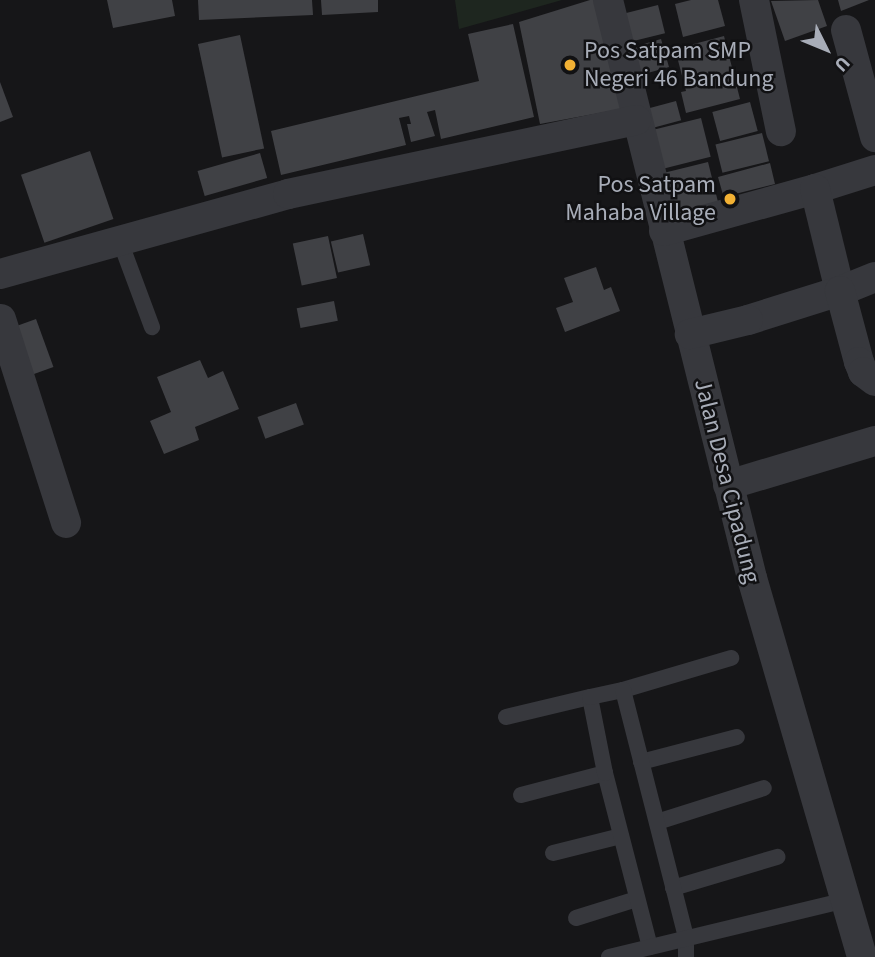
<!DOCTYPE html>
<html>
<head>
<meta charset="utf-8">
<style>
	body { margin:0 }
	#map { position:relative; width:875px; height:957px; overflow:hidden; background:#161618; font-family:"Source Sans 3",sans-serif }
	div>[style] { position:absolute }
	.green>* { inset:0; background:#1e261f }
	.building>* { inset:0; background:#404145; transform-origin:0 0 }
	.lane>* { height:16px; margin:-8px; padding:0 8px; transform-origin:8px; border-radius:8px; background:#37383d }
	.street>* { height:30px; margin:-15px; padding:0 15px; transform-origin:15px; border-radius:15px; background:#37383d }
	.dots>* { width:19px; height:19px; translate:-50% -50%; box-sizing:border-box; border:4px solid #111113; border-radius:50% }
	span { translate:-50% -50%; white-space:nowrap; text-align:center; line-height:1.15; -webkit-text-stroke:5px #111113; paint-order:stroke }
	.poi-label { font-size:24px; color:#a8adb8 }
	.left { translate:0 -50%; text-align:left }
	.right { translate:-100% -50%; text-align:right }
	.street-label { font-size:24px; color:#a8adb8 }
	.north { position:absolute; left:791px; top:14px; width:70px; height:70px; -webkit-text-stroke:5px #111113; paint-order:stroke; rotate:133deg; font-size:19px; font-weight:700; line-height:28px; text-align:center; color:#a8adb8 }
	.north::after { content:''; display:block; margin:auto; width:24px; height:32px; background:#a8adb8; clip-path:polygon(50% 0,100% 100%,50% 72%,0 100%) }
</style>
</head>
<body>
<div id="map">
	<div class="green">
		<div style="clip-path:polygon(455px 0,562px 0,459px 29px)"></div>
	</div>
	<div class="building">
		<div style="clip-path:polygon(107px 0,172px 0,175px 16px,113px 28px)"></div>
		<div style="clip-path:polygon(198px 0,312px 0,313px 15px,199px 20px)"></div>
		<div style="clip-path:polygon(321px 0,378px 0,378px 12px,322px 15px)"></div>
		<div style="clip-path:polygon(590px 0,597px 0,621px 109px,540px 124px,519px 22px)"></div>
		<div style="clip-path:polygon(691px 0,718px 0,725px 26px,683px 37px,675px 4px)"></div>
		<div style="clip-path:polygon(818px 0,827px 26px,785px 41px,771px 1px)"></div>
		<div style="clip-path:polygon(838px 0,869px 0,841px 11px)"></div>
		<div style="left:658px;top:5px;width:29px;height:44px;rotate:76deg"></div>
		<div style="clip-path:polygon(513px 24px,534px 117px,441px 139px,435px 110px,427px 112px,435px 136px,411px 142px,407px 124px,411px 124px,409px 116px,399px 118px,406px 145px,281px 175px,271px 131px,479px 81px,468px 34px)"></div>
		<div style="left:240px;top:35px;width:116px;height:43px;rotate:78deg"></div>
		<div style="clip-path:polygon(724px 36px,740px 99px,686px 113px,681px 92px,686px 91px,675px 49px)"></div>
		<div style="left:661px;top:39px;width:29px;height:36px;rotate:74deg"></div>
		<div style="clip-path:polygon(0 82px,13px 117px,0 122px)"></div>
		<div style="left:676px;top:101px;width:20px;height:28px;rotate:75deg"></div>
		<div style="left:750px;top:102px;width:30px;height:39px;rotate:75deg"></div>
		<div style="left:701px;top:118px;width:40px;height:49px;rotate:76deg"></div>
		<div style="left:762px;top:133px;width:29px;height:48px;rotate:76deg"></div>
		<div style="left:90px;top:151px;width:72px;height:73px;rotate:71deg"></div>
		<div style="left:260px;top:153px;width:26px;height:65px;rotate:74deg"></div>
		<div style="left:708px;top:162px;width:49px;height:47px;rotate:76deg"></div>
		<div style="clip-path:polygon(770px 163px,775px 184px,735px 194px,736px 199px,725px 202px,718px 177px)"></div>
		<div style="left:363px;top:234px;width:32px;height:33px;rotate:77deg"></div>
		<div style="left:328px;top:236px;width:43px;height:36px;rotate:78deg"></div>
		<div style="clip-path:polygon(596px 267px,604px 290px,611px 287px,620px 311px,565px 332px,556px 308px,573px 302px,564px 278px)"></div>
		<div style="left:334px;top:301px;width:20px;height:38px;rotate:79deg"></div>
		<div style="left:36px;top:319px;width:51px;height:31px;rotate:70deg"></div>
		<div style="clip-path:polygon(200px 360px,208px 378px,223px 371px,239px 409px,195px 427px,199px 440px,164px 454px,150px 421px,171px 412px,157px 377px)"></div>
		<div style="left:296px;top:403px;width:23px;height:41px;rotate:70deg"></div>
	</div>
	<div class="lane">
		<div style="left:120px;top:241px;width:92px;rotate:69.6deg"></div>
		<div style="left:623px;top:690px;width:113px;rotate:-16.5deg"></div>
		<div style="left:506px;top:717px;width:86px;rotate:-13.4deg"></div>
		<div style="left:641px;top:762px;width:99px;rotate:-14.6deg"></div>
		<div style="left:521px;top:795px;width:87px;rotate:-14.7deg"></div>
		<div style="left:657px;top:822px;width:112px;rotate:-17.6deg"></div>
		<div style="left:553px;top:853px;width:70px;rotate:-14deg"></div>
		<div style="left:673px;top:888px;width:109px;rotate:-16.6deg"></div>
		<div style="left:576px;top:918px;width:64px;rotate:-17.3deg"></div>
		<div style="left:650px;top:947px;width:180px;rotate:-104.5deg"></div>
		<div style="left:605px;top:773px;width:77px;rotate:-101.2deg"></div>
		<div style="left:590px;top:697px;width:34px;rotate:-12deg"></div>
		<div style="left:623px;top:690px;width:256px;rotate:75.7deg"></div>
		<div style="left:686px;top:938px;width:19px;rotate:90deg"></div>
		<div style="left:609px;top:957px;width:244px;rotate:-13.5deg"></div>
	</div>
	<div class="street">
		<div style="left:608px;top:0;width:596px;rotate:76.01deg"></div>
		<div style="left:752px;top:578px;width:395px;rotate:73.8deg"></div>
		<div style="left:754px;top:0;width:134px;rotate:78.4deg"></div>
		<div style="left:846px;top:30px;width:111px;rotate:74.8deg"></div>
		<div style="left:815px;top:189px;width:63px;rotate:-17.6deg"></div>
		<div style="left:664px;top:231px;width:157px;rotate:-15.5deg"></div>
		<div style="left:815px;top:189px;width:105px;rotate:76.2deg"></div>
		<div style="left:840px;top:291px;width:96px;rotate:162.5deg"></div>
		<div style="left:748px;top:320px;width:60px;rotate:166.4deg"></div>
		<div style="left:0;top:274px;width:299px;rotate:-15.5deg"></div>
		<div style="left:288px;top:194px;width:356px;rotate:-12deg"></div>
		<div style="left:875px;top:277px;width:38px;rotate:158deg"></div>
		<div style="left:840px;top:291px;width:73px;rotate:75deg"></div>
		<div style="left:859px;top:362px;width:11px;rotate:68deg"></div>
		<div style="left:863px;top:372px;width:15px;rotate:37deg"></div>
		<div style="left:1px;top:319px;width:214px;rotate:72.3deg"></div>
		<div style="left:728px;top:485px;width:153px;rotate:-16.7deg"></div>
	</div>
	<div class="dots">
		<div style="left:570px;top:65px;background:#f2b134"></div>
		<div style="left:730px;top:199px;background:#f2b134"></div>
	</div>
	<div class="poi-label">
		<span class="left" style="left:584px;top:65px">Pos Satpam SMP<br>Negeri 46 Bandung</span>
		<span class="right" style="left:716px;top:199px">Pos Satpam<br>Mahaba Village</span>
	</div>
	<div class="street-label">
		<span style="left:727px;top:481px;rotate:76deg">Jalan Desa Cipadung</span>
	</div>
	<div class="north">U</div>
</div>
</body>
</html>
